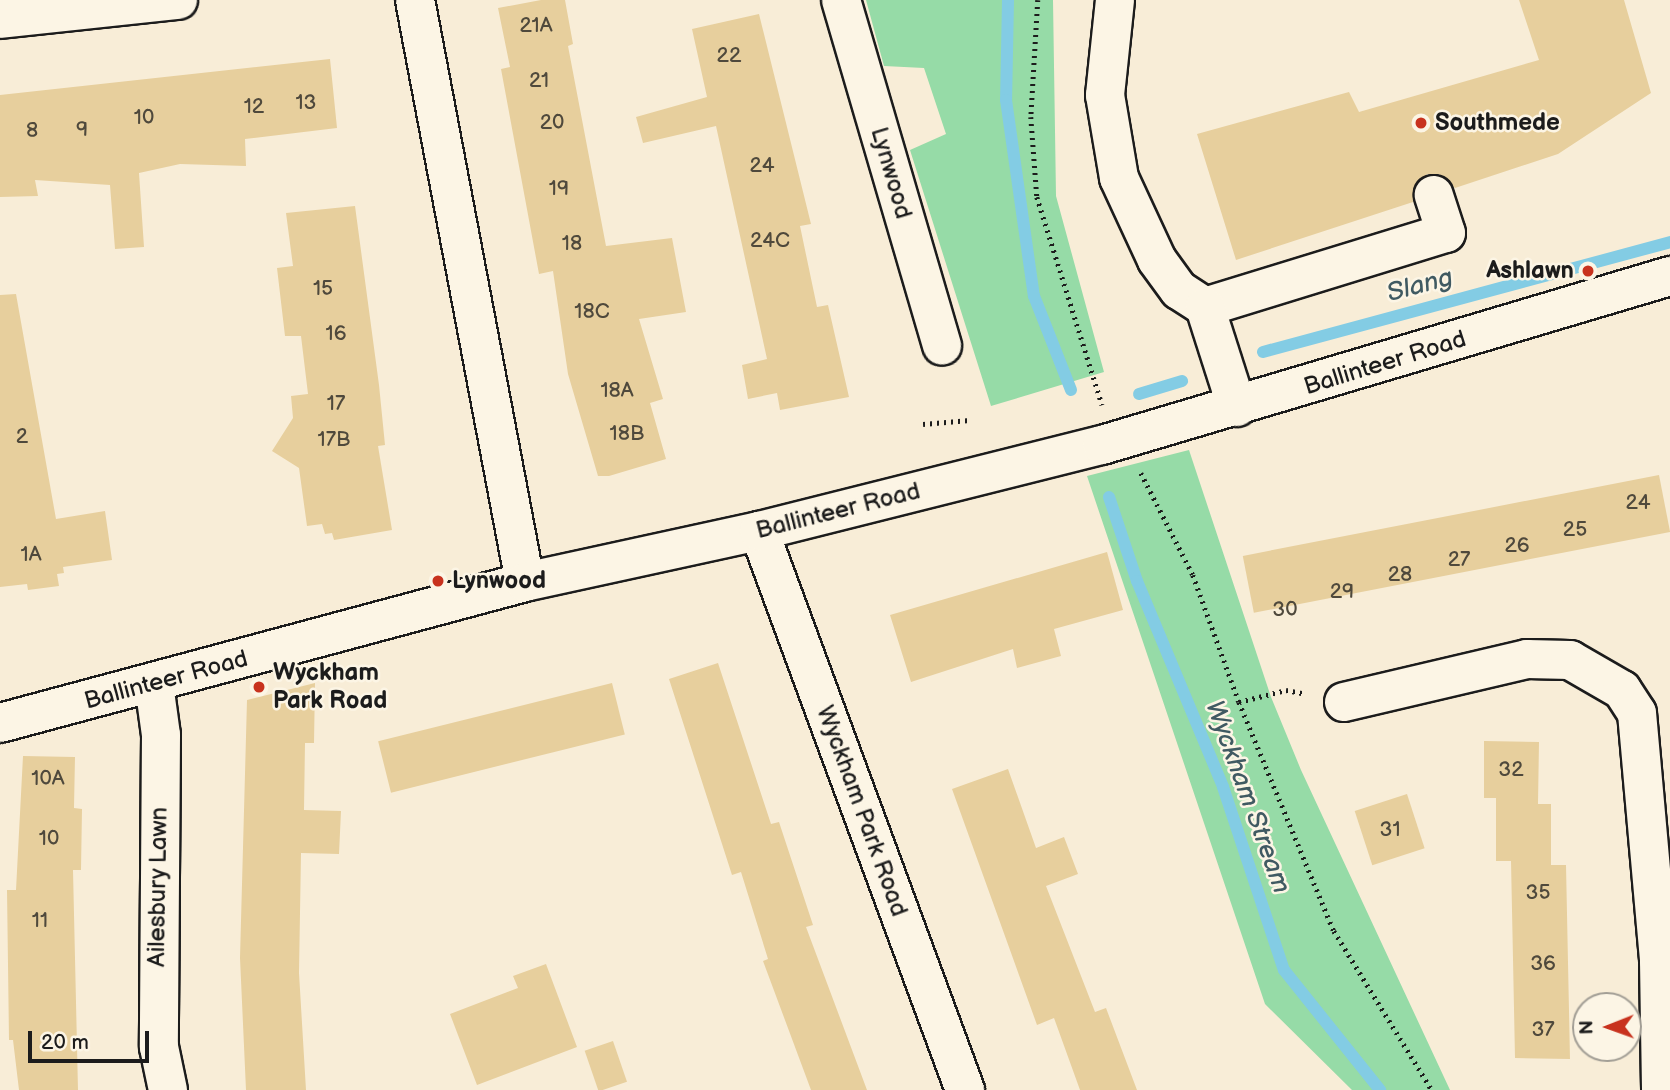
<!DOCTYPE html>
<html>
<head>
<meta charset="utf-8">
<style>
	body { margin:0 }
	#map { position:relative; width:1670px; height:1090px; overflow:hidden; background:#f8edd7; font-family:"Balsamiq Sans",sans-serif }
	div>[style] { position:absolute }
	.green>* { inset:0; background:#96dba7 }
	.stream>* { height:12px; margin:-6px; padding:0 6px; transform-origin:6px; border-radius:6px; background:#83cce4 }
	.building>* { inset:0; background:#e7cf9d; transform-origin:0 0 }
	.path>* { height:4.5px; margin-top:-2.25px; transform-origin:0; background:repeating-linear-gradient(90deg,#1c1c1c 0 2px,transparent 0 7px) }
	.roads { filter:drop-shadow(2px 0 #1c1c1c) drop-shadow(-2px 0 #1c1c1c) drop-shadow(0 2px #1c1c1c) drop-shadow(0 -2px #1c1c1c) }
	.minor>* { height:38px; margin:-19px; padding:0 19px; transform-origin:19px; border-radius:19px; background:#fcf5e5 }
	.dots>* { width:19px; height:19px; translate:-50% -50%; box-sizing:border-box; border:4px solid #fcf5e5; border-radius:50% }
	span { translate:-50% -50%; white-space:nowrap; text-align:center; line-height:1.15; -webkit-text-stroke:5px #fcf5e5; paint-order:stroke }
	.number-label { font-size:21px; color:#4f493c }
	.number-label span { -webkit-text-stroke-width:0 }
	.poi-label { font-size:24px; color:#1c1c1c; font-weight:700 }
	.left { translate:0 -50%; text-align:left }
	.right { translate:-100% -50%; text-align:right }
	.street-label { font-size:24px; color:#1c1c1c }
	.water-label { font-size:26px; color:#405a62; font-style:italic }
	.north { position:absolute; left:1572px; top:992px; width:70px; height:70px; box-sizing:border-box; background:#fcf5e5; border:2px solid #a29e95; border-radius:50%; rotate:269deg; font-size:19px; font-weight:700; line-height:28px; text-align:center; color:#1c1c1c }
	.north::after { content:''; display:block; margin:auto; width:24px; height:32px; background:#c8321e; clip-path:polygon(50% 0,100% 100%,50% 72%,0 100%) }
	.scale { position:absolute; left:28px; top:1031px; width:121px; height:32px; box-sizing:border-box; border:4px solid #1c1c1c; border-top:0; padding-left:9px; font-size:21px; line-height:24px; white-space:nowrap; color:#1c1c1c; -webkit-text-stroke:5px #fcf5e5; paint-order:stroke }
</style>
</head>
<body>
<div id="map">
	<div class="green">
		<div style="clip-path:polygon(866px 0,1053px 0,1056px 196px,1104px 372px,991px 406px,910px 150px,946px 134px,924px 68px,884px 66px)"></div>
		<div style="clip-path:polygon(1189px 450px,1271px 697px,1301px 770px,1450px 1090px,1352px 1090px,1265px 1004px,1087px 476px)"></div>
	</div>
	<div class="stream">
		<div style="left:1008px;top:0;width:100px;rotate:91.1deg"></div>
		<div style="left:1006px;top:100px;width:198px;rotate:81.9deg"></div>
		<div style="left:1034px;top:296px;width:101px;rotate:68.5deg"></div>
		<div style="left:1263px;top:352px;width:422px;rotate:-15.1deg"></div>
		<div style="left:1139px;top:394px;width:45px;rotate:-16.8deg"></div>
		<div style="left:1109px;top:497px;width:89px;rotate:71.6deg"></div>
		<div style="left:1137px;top:581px;width:223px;rotate:67.3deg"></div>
		<div style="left:1223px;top:787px;width:193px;rotate:71.6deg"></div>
		<div style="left:1284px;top:970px;width:154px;rotate:51.3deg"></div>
	</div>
	<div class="building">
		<div style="clip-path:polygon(541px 0,565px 0,573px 44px,568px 46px,606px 246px,672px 238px,686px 312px,639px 319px,663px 399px,650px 403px,666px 459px,609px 476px,598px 476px,568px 374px,553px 271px,539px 274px,501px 69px,510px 67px,498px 8px)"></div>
		<div style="clip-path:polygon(1519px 0,1624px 0,1651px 93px,1558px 154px,1455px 188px,1439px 174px,1427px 174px,1413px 190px,1413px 202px,1236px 260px,1197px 134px,1349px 92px,1359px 112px,1539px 60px)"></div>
		<div style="clip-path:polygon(759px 14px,811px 224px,800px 226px,817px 307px,828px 305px,849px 397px,780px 410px,777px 393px,748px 399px,742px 365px,767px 359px,716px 126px,643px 143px,636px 117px,707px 97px,692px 29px)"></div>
		<div style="clip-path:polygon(330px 59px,337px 128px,245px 139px,246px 166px,180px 164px,139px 173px,144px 247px,115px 249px,110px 185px,35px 180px,38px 196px,0 197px,0 95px)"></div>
		<div style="clip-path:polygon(355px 206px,379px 385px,385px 445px,378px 446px,392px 530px,334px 540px,332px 533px,325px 534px,322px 524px,307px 526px,299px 468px,272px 451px,293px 418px,291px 396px,308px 394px,301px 336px,285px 336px,277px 268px,293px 266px,286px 213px)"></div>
		<div style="clip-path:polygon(16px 294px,56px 519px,105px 511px,112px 560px,63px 567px,64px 573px,57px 574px,59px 586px,28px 590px,27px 584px,0 587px,0 295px)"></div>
		<div style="left:1659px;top:475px;width:58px;height:424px;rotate:79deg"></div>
		<div style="clip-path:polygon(1107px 552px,1123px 610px,1054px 629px,1061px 656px,1017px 668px,1013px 649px,911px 682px,890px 615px)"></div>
		<div style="clip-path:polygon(718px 663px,771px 824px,779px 822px,813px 925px,806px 927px,867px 1090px,811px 1090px,763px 961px,768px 959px,741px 872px,732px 875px,669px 679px)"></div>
		<div style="clip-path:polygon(315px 683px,314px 743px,305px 743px,304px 810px,341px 811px,339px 854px,301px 853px,299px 973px,306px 1090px,246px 1090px,240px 958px,247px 700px)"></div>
		<div style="left:612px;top:683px;width:53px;height:241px;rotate:76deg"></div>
		<div style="clip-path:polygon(1484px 741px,1539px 742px,1538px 804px,1551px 804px,1551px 865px,1566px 865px,1570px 1059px,1515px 1058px,1511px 861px,1496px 861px,1496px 798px,1484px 798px)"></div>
		<div style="clip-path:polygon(23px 756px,75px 757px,74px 808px,82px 809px,81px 870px,73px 870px,78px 1090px,19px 1090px,13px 1040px,9px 1040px,7px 890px,16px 890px)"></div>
		<div style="clip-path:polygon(1008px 769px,1036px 848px,1064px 837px,1078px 874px,1046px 886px,1095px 1012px,1106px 1008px,1137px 1090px,1080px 1090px,1054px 1018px,1037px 1025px,952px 789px)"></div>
		<div style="left:1407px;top:794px;width:57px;height:55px;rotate:72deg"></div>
		<div style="clip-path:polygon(546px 964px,577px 1047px,477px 1085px,450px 1014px,518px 988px,513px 976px)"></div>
		<div style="left:613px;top:1041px;width:43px;height:30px;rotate:71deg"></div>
	</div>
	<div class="path">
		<div style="left:1038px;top:0;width:117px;rotate:93.4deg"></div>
		<div style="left:1031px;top:117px;width:80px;rotate:85.7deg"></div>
		<div style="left:1037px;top:197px;width:218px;rotate:72.6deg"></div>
		<div style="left:923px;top:424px;width:47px;rotate:-4.9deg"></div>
		<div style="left:1141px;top:473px;width:114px;rotate:63deg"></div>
		<div style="left:1193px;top:575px;width:135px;rotate:70.1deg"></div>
		<div style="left:1239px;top:702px;width:248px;rotate:67.5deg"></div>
		<div style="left:1334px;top:931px;width:187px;rotate:58.4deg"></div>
		<div style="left:1239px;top:702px;width:49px;rotate:-14.3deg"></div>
		<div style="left:1286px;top:690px;width:20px;rotate:11deg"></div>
	</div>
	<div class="roads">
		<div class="minor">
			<div style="left:415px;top:0;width:592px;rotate:79.3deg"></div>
			<div style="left:841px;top:0;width:360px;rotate:73.7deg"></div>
			<div style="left:1115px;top:0;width:96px;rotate:96deg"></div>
			<div style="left:1105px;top:95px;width:84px;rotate:80.4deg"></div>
			<div style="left:1119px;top:178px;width:90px;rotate:65.1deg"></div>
			<div style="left:1157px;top:260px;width:37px;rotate:54deg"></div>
			<div style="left:1179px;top:290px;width:31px;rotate:33deg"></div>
			<div style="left:1205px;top:307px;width:252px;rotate:-17.1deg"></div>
			<div style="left:1446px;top:233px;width:40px;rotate:-108deg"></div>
			<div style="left:0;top:19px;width:179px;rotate:-6.1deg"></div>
			<div style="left:1205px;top:307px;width:105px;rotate:72.3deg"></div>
			<div style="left:759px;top:531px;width:596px;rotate:69.77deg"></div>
			<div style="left:154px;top:684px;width:51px;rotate:82.2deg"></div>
			<div style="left:161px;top:735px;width:312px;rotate:90.4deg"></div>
			<div style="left:159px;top:1047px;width:44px;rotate:78.2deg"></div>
			<div style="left:1344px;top:702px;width:188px;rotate:-13.2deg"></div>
			<div style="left:1527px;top:659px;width:43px;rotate:1.3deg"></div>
			<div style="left:1570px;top:660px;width:60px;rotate:30deg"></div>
			<div style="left:1622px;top:690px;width:27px;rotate:57deg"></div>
			<div style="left:1637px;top:713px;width:249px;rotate:84.9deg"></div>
			<div style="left:1659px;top:961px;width:129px;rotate:89.1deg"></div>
			<div style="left:0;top:723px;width:544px;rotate:-15.03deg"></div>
			<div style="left:525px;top:582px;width:239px;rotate:-12.3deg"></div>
			<div style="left:759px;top:531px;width:354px;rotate:-14.1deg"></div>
			<div style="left:1102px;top:445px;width:593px;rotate:-16.57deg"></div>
		</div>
	</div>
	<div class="dots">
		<div style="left:1421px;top:123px;background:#c8321e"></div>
		<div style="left:1588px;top:271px;background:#c8321e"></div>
		<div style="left:438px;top:581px;background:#c8321e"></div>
		<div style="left:259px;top:687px;background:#c8321e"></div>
	</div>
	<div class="number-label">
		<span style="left:536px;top:26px">21A</span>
		<span style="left:729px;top:56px">22</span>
		<span style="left:539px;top:81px">21</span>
		<span style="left:306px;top:103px">13</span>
		<span style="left:254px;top:107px">12</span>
		<span style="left:144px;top:118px">10</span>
		<span style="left:552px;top:123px">20</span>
		<span style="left:82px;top:130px">9</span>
		<span style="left:32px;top:131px">8</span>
		<span style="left:762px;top:166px">24</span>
		<span style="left:559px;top:189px">19</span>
		<span style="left:770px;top:241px">24C</span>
		<span style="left:572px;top:244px">18</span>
		<span style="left:323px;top:289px">15</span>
		<span style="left:592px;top:312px">18C</span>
		<span style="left:336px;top:334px">16</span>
		<span style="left:617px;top:391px">18A</span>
		<span style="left:336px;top:404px">17</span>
		<span style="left:627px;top:434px">18B</span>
		<span style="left:22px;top:437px">2</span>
		<span style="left:334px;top:440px">17B</span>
		<span style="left:1638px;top:503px">24</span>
		<span style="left:1575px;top:530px">25</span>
		<span style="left:1517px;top:546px">26</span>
		<span style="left:31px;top:555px">1A</span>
		<span style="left:1459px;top:560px">27</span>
		<span style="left:1400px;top:575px">28</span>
		<span style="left:1342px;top:592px">29</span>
		<span style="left:1285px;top:610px">30</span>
		<span style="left:1511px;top:770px">32</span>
		<span style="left:48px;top:779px">10A</span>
		<span style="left:1390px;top:830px">31</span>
		<span style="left:49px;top:839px">10</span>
		<span style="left:1538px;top:893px">35</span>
		<span style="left:40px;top:921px">11</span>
		<span style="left:1543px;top:964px">36</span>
		<span style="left:1543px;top:1030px">37</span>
	</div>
	<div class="poi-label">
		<span class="left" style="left:1435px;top:123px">Southmede</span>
		<span class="right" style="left:1574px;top:271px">Ashlawn</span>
		<span class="left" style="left:452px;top:581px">Lynwood</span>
		<span class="left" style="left:273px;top:687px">Wyckham<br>Park Road</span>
	</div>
	<div class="street-label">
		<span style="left:891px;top:173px;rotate:74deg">Lynwood</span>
		<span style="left:1385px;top:363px;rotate:-17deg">Ballinteer Road</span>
		<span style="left:838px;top:511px;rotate:-14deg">Ballinteer Road</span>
		<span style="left:166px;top:680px;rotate:-15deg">Ballinteer Road</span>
		<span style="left:862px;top:811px;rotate:70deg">Wyckham Park Road</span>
		<span style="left:158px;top:887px;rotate:-89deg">Ailesbury Lawn</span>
	</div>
	<div class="water-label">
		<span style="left:1420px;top:286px;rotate:-15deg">Slang</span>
		<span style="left:1247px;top:797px;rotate:70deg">Wyckham Stream</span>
	</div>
	<div class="north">N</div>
	<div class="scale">20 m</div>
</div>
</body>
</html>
